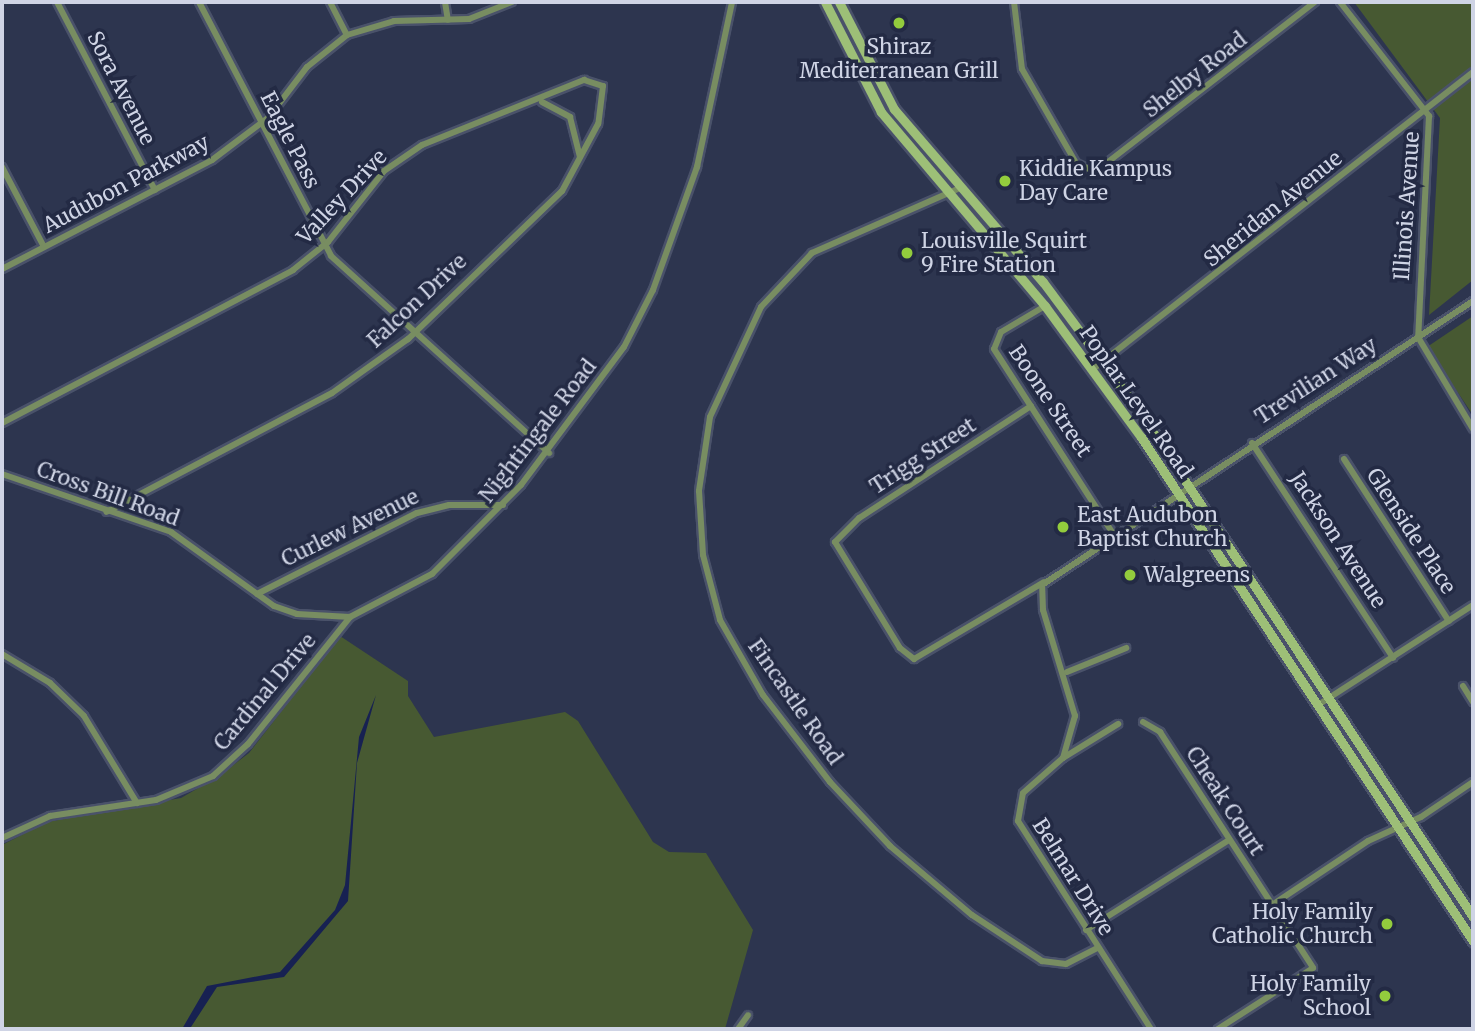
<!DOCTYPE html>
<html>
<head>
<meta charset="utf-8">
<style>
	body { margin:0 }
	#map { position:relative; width:1475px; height:1031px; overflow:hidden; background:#2d354f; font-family:Merriweather,serif }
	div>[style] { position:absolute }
	.green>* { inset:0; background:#475932 }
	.water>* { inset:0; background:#172152 }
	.roads { filter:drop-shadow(2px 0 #4a526a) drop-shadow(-2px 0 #4a526a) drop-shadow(0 2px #4a526a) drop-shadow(0 -2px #4a526a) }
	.street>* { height:6px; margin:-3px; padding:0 3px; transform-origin:3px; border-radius:3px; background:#788d61 }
	.secondary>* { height:9px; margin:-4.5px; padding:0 4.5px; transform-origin:4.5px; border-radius:4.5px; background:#9dbf77 }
	.dots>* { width:19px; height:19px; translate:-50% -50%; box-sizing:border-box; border:4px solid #232a44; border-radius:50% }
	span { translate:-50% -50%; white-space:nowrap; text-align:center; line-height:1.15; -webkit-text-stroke:7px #232a44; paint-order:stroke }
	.poi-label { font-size:21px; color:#cfd4e5 }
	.left { translate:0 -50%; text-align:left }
	.right { translate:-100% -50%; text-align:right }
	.street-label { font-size:21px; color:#cfd4e5 }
	.frame { position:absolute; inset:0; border:4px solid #cfd4e5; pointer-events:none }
</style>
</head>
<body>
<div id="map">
	<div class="green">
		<div style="clip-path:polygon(1354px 2px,1473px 2px,1473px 280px,1429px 315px,1440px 118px)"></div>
		<div style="clip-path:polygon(1473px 316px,1473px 415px,1427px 347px)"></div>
		<div style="clip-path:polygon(340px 636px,408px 681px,408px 696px,434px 737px,565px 712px,578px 721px,653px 842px,669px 852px,706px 853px,753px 930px,725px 1029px,2px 1029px,2px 845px,47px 822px,181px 798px,219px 776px,249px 753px)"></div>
	</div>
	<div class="water">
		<div style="clip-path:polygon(376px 695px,357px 763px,348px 901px,284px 977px,217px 987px,191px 1027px,182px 1029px,207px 986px,280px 972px,335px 910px,345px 885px,359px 737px)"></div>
	</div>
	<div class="roads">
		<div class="street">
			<div style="left:57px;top:2px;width:212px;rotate:62.5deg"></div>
			<div style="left:199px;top:2px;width:286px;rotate:62.5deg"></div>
			<div style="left:331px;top:256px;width:294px;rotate:42.1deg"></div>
			<div style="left:330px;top:2px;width:37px;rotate:63deg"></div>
			<div style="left:445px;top:2px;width:18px;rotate:81deg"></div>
			<div style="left:1014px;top:2px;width:67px;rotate:83.2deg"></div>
			<div style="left:1022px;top:69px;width:108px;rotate:60.1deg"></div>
			<div style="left:1076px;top:163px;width:21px;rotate:25deg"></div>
			<div style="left:1095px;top:172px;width:278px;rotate:-37.7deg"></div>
			<div style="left:1340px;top:2px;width:145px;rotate:52deg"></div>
			<div style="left:1429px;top:116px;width:221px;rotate:92.8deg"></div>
			<div style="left:1418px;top:337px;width:107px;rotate:59.1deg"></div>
			<div style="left:542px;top:102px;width:32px;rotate:28deg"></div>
			<div style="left:570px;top:117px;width:41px;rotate:76deg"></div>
			<div style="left:2px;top:167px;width:90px;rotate:62.3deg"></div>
			<div style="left:960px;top:188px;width:162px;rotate:156.3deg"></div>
			<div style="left:812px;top:253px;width:74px;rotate:133.4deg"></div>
			<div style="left:761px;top:307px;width:121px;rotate:114.9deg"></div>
			<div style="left:710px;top:417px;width:75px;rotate:98.5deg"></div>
			<div style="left:699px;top:491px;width:64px;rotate:86.4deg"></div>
			<div style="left:703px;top:555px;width:67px;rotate:75.3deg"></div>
			<div style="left:720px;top:620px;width:86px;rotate:60.2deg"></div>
			<div style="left:763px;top:695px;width:110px;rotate:52.4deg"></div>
			<div style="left:830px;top:782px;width:88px;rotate:46.8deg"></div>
			<div style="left:890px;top:846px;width:107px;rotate:40.1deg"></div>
			<div style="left:972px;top:915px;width:84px;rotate:33.3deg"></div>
			<div style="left:1042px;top:961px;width:24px;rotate:7deg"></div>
			<div style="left:1066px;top:964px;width:36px;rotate:-27deg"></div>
			<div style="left:2px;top:269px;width:237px;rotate:-27.4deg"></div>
			<div style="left:212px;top:160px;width:70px;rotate:-36.9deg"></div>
			<div style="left:268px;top:118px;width:64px;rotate:-52.6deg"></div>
			<div style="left:307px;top:67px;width:51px;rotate:-38.7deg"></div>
			<div style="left:347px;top:35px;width:49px;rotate:-16.6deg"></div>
			<div style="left:394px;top:21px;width:75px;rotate:-1.5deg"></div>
			<div style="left:469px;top:19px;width:46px;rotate:-21.6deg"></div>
			<div style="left:1045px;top:306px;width:51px;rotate:149.4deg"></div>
			<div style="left:1001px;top:332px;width:18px;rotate:112deg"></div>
			<div style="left:994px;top:349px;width:220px;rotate:57.2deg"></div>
			<div style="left:1093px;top:369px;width:482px;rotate:-38deg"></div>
			<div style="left:1031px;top:406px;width:205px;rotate:146.9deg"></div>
			<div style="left:859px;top:518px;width:34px;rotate:135deg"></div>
			<div style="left:835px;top:542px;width:124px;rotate:58.5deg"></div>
			<div style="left:900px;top:648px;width:18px;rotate:38deg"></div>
			<div style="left:914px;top:659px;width:151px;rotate:-30.6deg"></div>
			<div style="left:2px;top:423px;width:329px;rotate:-27.7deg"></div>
			<div style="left:293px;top:270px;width:45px;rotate:-38.7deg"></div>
			<div style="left:328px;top:242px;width:90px;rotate:-51.7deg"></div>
			<div style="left:384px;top:171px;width:46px;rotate:-34.4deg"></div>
			<div style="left:422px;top:145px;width:175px;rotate:-21.9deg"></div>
			<div style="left:584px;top:80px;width:20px;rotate:18deg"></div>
			<div style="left:603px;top:86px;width:38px;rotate:97deg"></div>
			<div style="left:598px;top:124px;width:76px;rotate:118.2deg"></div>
			<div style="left:562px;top:191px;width:214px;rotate:136.1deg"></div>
			<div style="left:408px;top:339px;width:93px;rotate:144.6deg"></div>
			<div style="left:332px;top:393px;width:255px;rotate:152.2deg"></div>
			<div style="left:1252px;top:443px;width:257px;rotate:56.7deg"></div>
			<div style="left:1344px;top:459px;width:193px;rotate:57.1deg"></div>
			<div style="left:2px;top:474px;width:179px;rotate:18.9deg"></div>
			<div style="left:171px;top:532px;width:127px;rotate:35.7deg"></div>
			<div style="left:274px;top:606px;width:24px;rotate:19deg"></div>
			<div style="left:297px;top:614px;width:53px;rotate:3.2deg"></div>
			<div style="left:350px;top:617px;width:93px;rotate:-27.7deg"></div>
			<div style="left:432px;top:574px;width:126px;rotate:-45deg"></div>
			<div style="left:521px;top:485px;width:172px;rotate:-53.3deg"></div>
			<div style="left:624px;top:347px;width:64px;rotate:-63deg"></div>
			<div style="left:653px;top:290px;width:131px;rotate:-70.3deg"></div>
			<div style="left:697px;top:167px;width:169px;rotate:-78deg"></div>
			<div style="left:257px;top:594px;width:179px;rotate:-26.9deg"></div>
			<div style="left:417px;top:513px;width:33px;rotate:-14deg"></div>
			<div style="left:449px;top:505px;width:54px"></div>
			<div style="left:2px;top:654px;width:56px;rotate:31.1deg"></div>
			<div style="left:50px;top:683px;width:47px;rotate:44.1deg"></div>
			<div style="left:84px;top:716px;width:102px;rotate:58.7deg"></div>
			<div style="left:1067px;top:672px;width:64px;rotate:-22.1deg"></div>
			<div style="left:1463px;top:686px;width:19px;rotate:58deg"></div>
			<div style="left:1318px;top:705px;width:184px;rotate:-32.8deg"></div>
			<div style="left:1143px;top:722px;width:20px;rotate:30deg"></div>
			<div style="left:1160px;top:732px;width:281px;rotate:57deg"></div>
			<div style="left:1313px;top:968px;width:113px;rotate:147.3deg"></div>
			<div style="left:1063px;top:758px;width:65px;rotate:-31.7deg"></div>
			<div style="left:2px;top:838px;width:53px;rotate:-24.6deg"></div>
			<div style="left:50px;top:816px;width:107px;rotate:-8.6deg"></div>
			<div style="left:156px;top:800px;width:62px;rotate:-22.8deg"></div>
			<div style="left:213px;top:776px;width:47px;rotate:-42.4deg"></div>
			<div style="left:248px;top:744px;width:163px;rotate:-51.2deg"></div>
			<div style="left:1272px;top:905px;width:115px;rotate:-33.7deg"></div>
			<div style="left:1368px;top:841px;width:58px;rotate:-24.4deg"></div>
			<div style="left:1421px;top:817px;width:63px;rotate:-33.9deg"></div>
			<div style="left:1086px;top:930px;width:169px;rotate:-32.2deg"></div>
			<div style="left:738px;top:1029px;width:17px;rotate:-54deg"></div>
			<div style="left:1151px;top:1029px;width:247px;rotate:-122.6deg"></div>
			<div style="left:1018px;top:821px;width:28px;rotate:-80deg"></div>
			<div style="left:1023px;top:793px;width:53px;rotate:-41.2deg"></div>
			<div style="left:1063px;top:758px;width:44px;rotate:-74.1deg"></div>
			<div style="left:1075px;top:716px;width:111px;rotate:-106.8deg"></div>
			<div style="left:1043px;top:610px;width:25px;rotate:-92deg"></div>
			<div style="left:1042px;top:585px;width:516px;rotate:-33.38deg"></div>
		</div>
		<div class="secondary">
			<div style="left:825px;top:2px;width:123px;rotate:63deg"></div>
			<div style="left:881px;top:112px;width:254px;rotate:49.8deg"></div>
			<div style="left:1045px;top:306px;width:162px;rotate:53.8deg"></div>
			<div style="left:1141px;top:437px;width:604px;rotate:56.63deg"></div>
			<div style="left:839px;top:2px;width:120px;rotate:62.8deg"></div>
			<div style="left:894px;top:109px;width:228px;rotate:49.3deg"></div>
			<div style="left:1043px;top:282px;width:161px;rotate:53.3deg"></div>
			<div style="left:1139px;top:411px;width:606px;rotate:56.57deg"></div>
		</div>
	</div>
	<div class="dots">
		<div style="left:899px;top:23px;background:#93cc3d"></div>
		<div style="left:1005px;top:181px;background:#93cc3d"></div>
		<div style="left:907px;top:253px;background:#93cc3d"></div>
		<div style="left:1063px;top:527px;background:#93cc3d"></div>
		<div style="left:1130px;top:575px;background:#93cc3d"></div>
		<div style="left:1387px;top:924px;background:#93cc3d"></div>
		<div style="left:1385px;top:996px;background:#93cc3d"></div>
	</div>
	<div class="poi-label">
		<span style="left:899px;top:59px">Shiraz<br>Mediterranean Grill</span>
		<span class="left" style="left:1019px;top:181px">Kiddie Kampus<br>Day Care</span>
		<span class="left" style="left:921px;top:253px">Louisville Squirt<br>9 Fire Station</span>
		<span class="left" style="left:1077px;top:527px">East Audubon<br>Baptist Church</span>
		<span class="left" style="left:1144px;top:575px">Walgreens</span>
		<span class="right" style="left:1373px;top:924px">Holy Family<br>Catholic Church</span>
		<span class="right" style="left:1371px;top:996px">Holy Family<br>School</span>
	</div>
	<div class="street-label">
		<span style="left:1195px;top:75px;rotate:-38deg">Shelby Road</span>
		<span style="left:121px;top:88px;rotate:63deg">Sora Avenue</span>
		<span style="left:290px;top:140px;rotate:63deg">Eagle Pass</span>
		<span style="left:126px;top:184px;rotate:-28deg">Audubon Parkway</span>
		<span style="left:342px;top:197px;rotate:-47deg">Valley Drive</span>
		<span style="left:1407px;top:206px;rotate:-86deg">Illinois Avenue</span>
		<span style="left:1273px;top:209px;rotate:-39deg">Sheridan Avenue</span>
		<span style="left:417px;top:301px;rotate:-43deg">Falcon Drive</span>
		<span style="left:1316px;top:381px;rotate:-33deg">Trevilian Way</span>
		<span style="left:1050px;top:401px;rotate:56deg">Boone Street</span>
		<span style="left:1136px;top:402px;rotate:55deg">Poplar Level Road</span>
		<span style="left:538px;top:431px;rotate:-52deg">Nightingale Road</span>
		<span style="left:923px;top:456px;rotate:-33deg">Trigg Street</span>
		<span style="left:108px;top:494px;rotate:20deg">Cross Bill Road</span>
		<span style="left:350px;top:528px;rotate:-26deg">Curlew Avenue</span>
		<span style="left:1411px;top:531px;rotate:57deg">Glenside Place</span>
		<span style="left:1338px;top:540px;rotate:57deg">Jackson Avenue</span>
		<span style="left:265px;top:692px;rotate:-50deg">Cardinal Drive</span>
		<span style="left:795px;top:702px;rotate:55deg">Fincastle Road</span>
		<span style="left:1225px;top:801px;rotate:57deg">Cheak Court</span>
		<span style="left:1073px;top:877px;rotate:58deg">Belmar Drive</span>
	</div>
	<div class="frame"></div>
</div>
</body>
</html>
